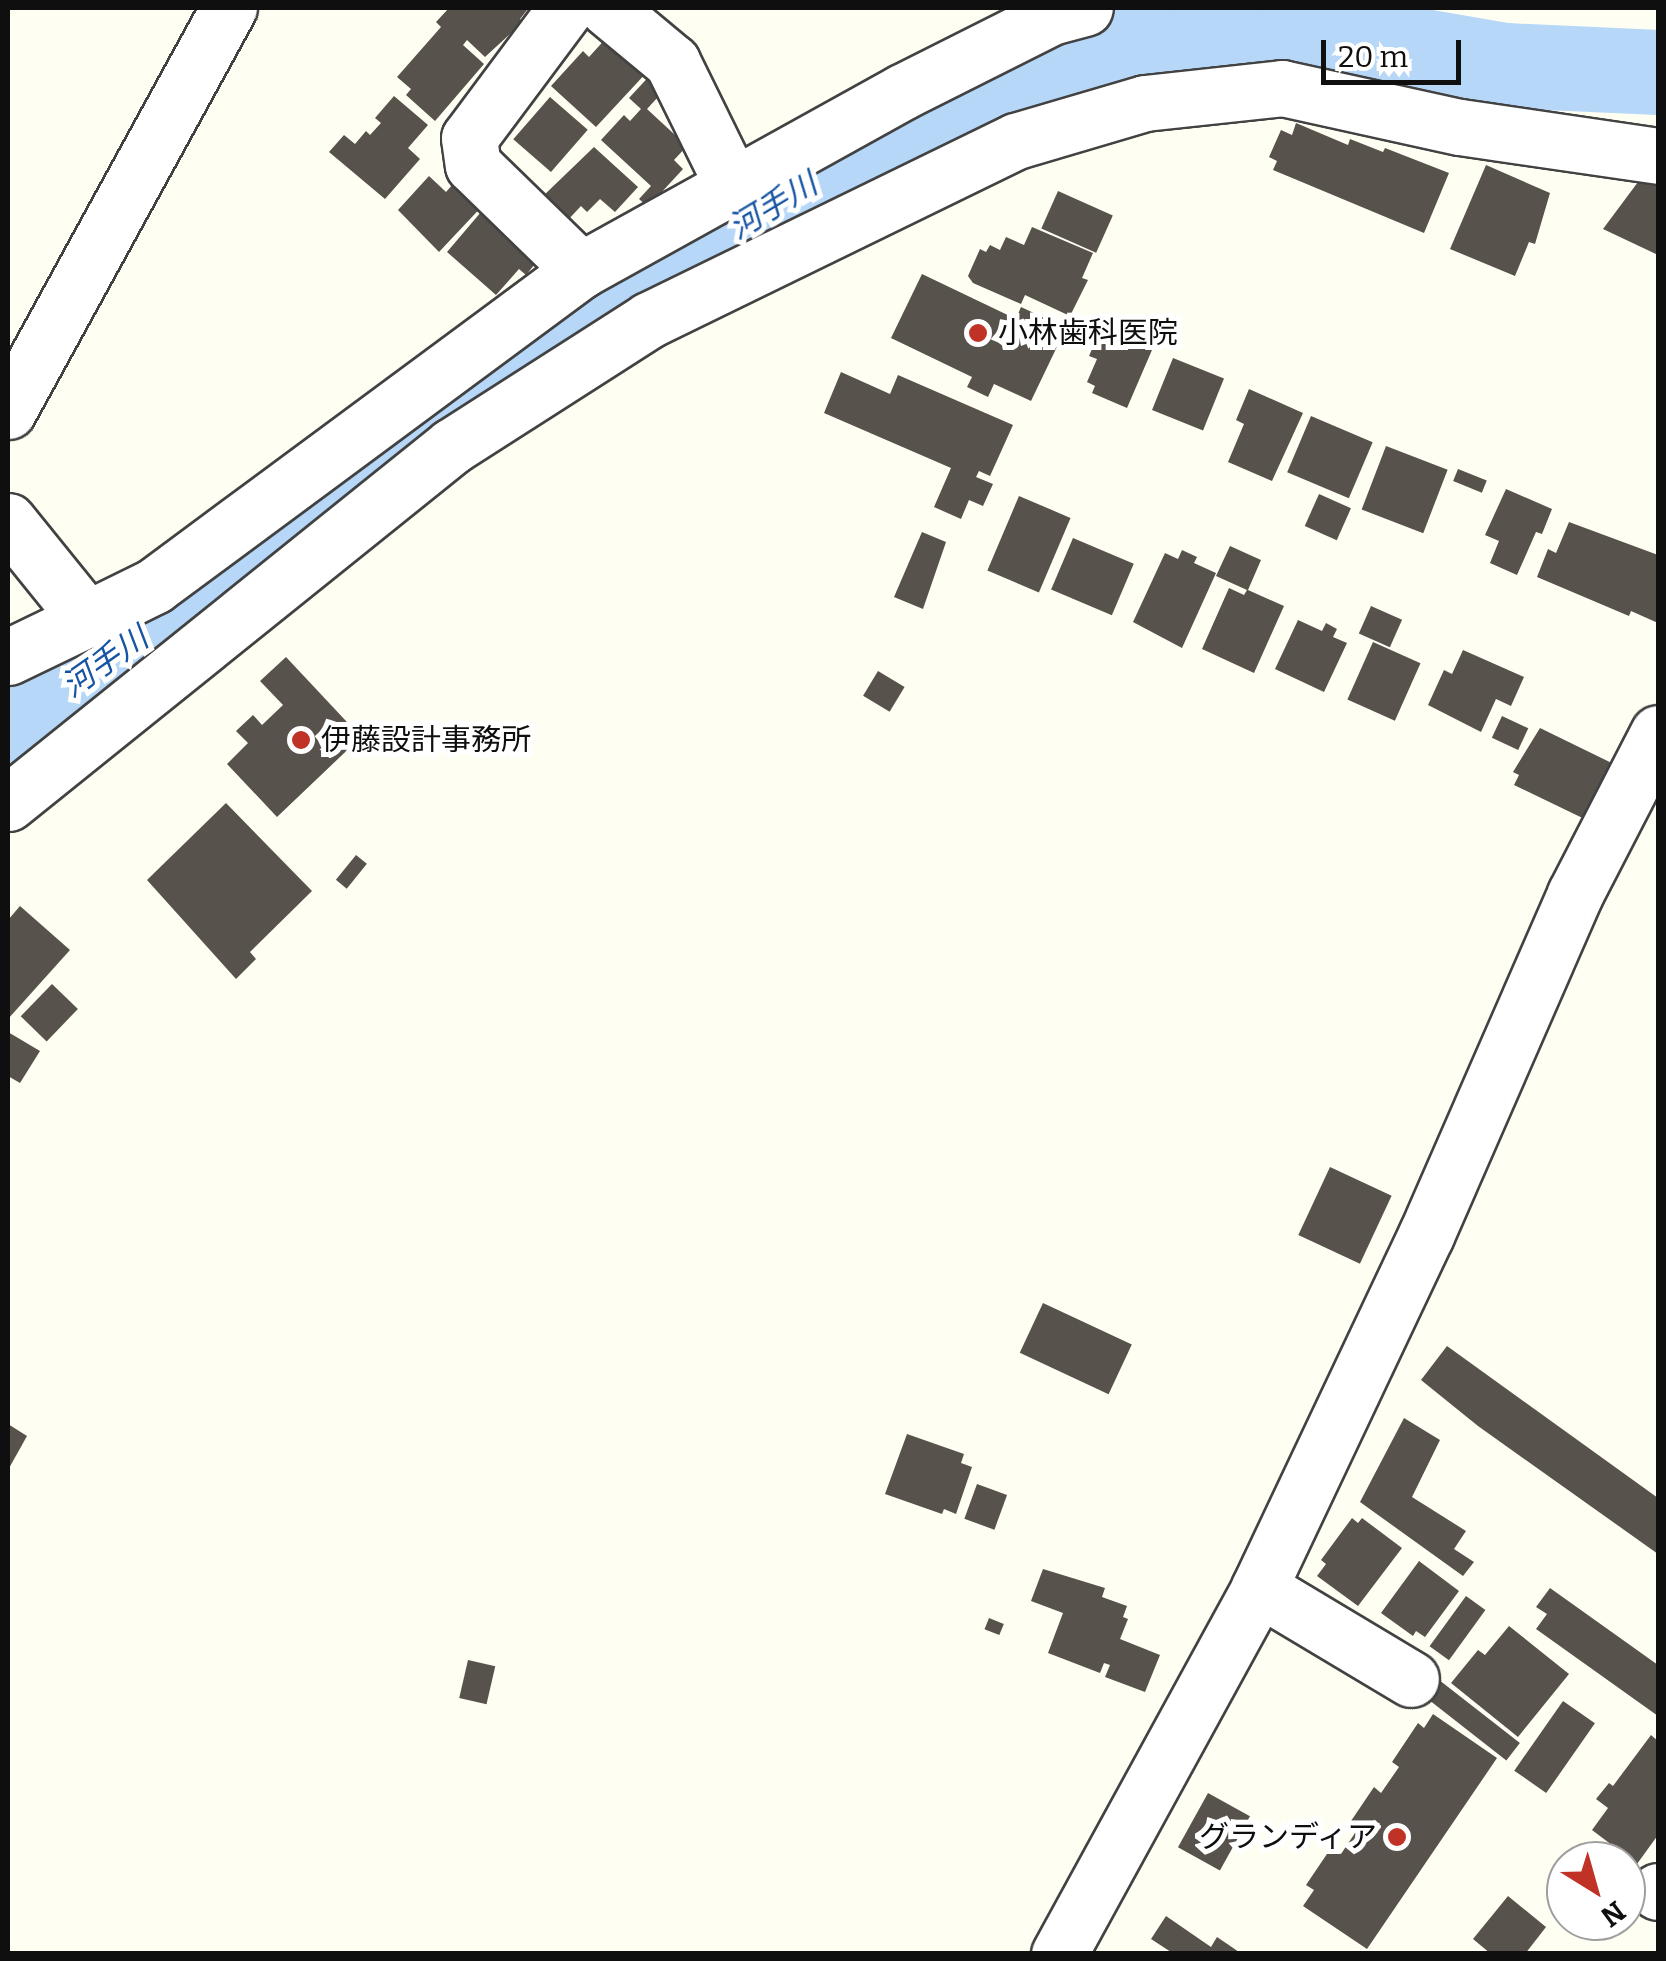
<!DOCTYPE html>
<html>
<head>
<meta charset="utf-8">
<style>
	body { margin:0 }
	#map { position:relative; width:1666px; height:1961px; overflow:hidden; background:#fffef2; font-family:Bitter,"Noto Sans JP",serif }
	div>[style] { position:absolute }
	.river>* { height:85px; margin:-42.5px; padding:0 42.5px; transform-origin:42.5px; border-radius:42.5px; background:#b6d7f7 }
	.building>* { inset:0; background:#58524c; transform-origin:0 0 }
	.roads { filter:drop-shadow(2px 0 #424242) drop-shadow(-2px 0 #424242) drop-shadow(0 2px #424242) drop-shadow(0 -2px #424242) }
	.minor>* { height:55px; margin:-27.5px; padding:0 27.5px; transform-origin:27.5px; border-radius:27.5px; background:#fff }
	.dots>* { width:28px; height:28px; translate:-50% -50%; box-sizing:border-box; border:5px solid #fff; border-radius:50% }
	span { translate:-50% -50%; white-space:nowrap; text-align:center; line-height:1.15; -webkit-text-stroke:10px #fff; paint-order:stroke }
	.poi-label { font-size:30px; color:#0f0f0f }
	.left { translate:0 -50%; text-align:left }
	.right { translate:-100% -50%; text-align:right }
	.water-label { font-size:32px; color:#1754a3; font-style:italic }
	.frame { position:absolute; inset:0; border:10px solid #0f0f0f; pointer-events:none }
	.north { position:absolute; left:1546px; top:1841px; width:100px; height:100px; box-sizing:border-box; background:#fff; border:2px solid #9f9f9f; border-radius:50%; rotate:143deg; font-size:28px; font-weight:700; line-height:40px; text-align:center; color:#0f0f0f }
	.north::after { content:''; display:block; margin:auto; width:35px; height:45px; background:#c13226; clip-path:polygon(50% 0,100% 100%,50% 72%,0 100%) }
	.scale { position:absolute; left:1321px; top:40px; width:140px; height:45px; box-sizing:border-box; border:5px solid #0f0f0f; border-top:0; padding-left:12px; font-size:30px; line-height:35px; white-space:nowrap; color:#0f0f0f; -webkit-text-stroke:8px #fff; paint-order:stroke }
</style>
</head>
<body>
<div id="map">
	<div class="river">
		<div style="left:8px;top:730px;width:123px;rotate:-33.7deg"></div>
		<div style="left:110px;top:662px;width:456px;rotate:-37.4deg"></div>
		<div style="left:472px;top:385px;width:479px;rotate:-30.7deg"></div>
		<div style="left:884px;top:140px;width:221px;rotate:-25.4deg"></div>
		<div style="left:1084px;top:45px;width:129px;rotate:-6.7deg"></div>
		<div style="left:1212px;top:30px;width:88px"></div>
		<div style="left:1300px;top:30px;width:208px;rotate:9.7deg"></div>
		<div style="left:1505px;top:65px;width:153px;rotate:2.6deg"></div>
	</div>
	<div class="building">
		<div style="clip-path:polygon(449px 8px,527px 10px,520px 19px,523px 22px,485px 57px,467px 40px,463px 45px,484px 64px,435px 121px,406px 95px,411px 89px,397px 77px,441px 27px,436px 22px)"></div>
		<div style="clip-path:polygon(609px 35px,648px 71px,596px 127px,551px 86px,583px 51px,589px 57px)"></div>
		<div style="clip-path:polygon(654px 71px,669px 85px,647px 109px,687px 146px,674px 160px,683px 169px,648px 207px,639px 199px,651px 186px,601px 140px,624px 115px,630px 121px,641px 109px,629px 98px)"></div>
		<div style="clip-path:polygon(394px 96px,428px 125px,408px 148px,420px 159px,385px 199px,329px 152px,344px 135px,355px 144px,366px 131px,370px 135px,381px 123px,375px 118px)"></div>
		<div style="left:550px;top:97px;width:50px;height:56px;rotate:41deg"></div>
		<div style="clip-path:polygon(1296px 123px,1348px 145px,1350px 139px,1383px 152px,1385px 148px,1449px 173px,1424px 233px,1273px 170px,1277px 161px,1269px 157px,1281px 130px,1292px 135px)"></div>
		<div style="clip-path:polygon(594px 147px,638px 187px,615px 212px,600px 199px,587px 212px,581px 206px,566px 222px,541px 198px)"></div>
		<div style="clip-path:polygon(1486px 165px,1550px 193px,1535px 244px,1529px 242px,1515px 276px,1450px 249px)"></div>
		<div style="clip-path:polygon(429px 176px,446px 192px,460px 176px,487px 201px,439px 252px,398px 210px)"></div>
		<div style="clip-path:polygon(1638px 182px,1658px 184px,1658px 255px,1603px 229px)"></div>
		<div style="left:1058px;top:191px;width:60px;height:41px;rotate:24deg"></div>
		<div style="clip-path:polygon(487px 205px,543px 254px,526px 275px,519px 269px,496px 295px,447px 252px)"></div>
		<div style="clip-path:polygon(1032px 227px,1093px 253px,1082px 278px,1088px 280px,1070px 316px,1025px 295px,1021px 304px,973px 283px,968px 276px,980px 249px,986px 252px,990px 245px,1000px 250px,1006px 237px,1024px 245px)"></div>
		<div style="clip-path:polygon(922px 274px,1016px 319px,1021px 307px,1066px 328px,1031px 401px,994px 384px,988px 397px,967px 387px,972px 377px,891px 338px)"></div>
		<div style="clip-path:polygon(1101px 328px,1152px 350px,1127px 408px,1092px 393px,1095px 386px,1087px 382px,1097px 359px,1089px 356px)"></div>
		<div style="left:1173px;top:358px;width:55px;height:56px;rotate:22deg"></div>
		<div style="clip-path:polygon(841px 372px,890px 394px,898px 375px,1013px 425px,990px 476px,979px 471px,976px 477px,993px 484px,983px 506px,969px 500px,961px 519px,934px 507px,951px 468px,824px 413px)"></div>
		<div style="clip-path:polygon(1249px 389px,1303px 413px,1272px 481px,1228px 462px,1244px 424px,1236px 420px)"></div>
		<div style="left:1311px;top:416px;width:67px;height:61px;rotate:23deg"></div>
		<div style="left:1386px;top:446px;width:66px;height:68px;rotate:21deg"></div>
		<div style="left:1458px;top:469px;width:31px;height:13px;rotate:22deg"></div>
		<div style="clip-path:polygon(1506px 489px,1552px 509px,1542px 534px,1536px 532px,1517px 575px,1490px 563px,1499px 541px,1485px 535px)"></div>
		<div style="left:1319px;top:494px;width:35px;height:35px;rotate:24deg"></div>
		<div style="left:1019px;top:496px;width:56px;height:81px;rotate:23deg"></div>
		<div style="clip-path:polygon(1569px 522px,1658px 555px,1658px 623px,1631px 611px,1629px 616px,1537px 577px,1548px 549px,1556px 553px)"></div>
		<div style="clip-path:polygon(922px 532px,946px 542px,923px 609px,894px 597px)"></div>
		<div style="left:1073px;top:538px;width:66px;height:56px;rotate:23deg"></div>
		<div style="clip-path:polygon(1230px 546px,1261px 560px,1248px 590px,1284px 606px,1254px 673px,1202px 649px,1229px 588px,1244px 595px,1247px 590px,1216px 576px)"></div>
		<div style="clip-path:polygon(1182px 550px,1197px 557px,1194px 563px,1216px 573px,1182px 648px,1133px 622px,1165px 553px,1178px 559px)"></div>
		<div style="left:1371px;top:606px;width:34px;height:30px;rotate:24deg"></div>
		<div style="clip-path:polygon(1298px 620px,1322px 631px,1326px 623px,1337px 629px,1333px 637px,1347px 643px,1324px 692px,1275px 669px)"></div>
		<div style="left:1373px;top:642px;width:52px;height:63px;rotate:24deg"></div>
		<div style="clip-path:polygon(1463px 650px,1524px 677px,1511px 706px,1496px 699px,1481px 732px,1428px 705px,1444px 670px,1452px 674px)"></div>
		<div style="clip-path:polygon(286px 657px,361px 737px,277px 817px,227px 764px,248px 743px,236px 731px,253px 715px,262px 725px,283px 705px,260px 681px)"></div>
		<div style="left:878px;top:671px;width:31px;height:29px;rotate:31deg"></div>
		<div style="left:1502px;top:716px;width:29px;height:24px;rotate:25deg"></div>
		<div style="clip-path:polygon(1540px 728px,1624px 769px,1597px 825px,1514px 785px,1519px 775px,1513px 772px)"></div>
		<div style="clip-path:polygon(226px 803px,312px 891px,250px 952px,256px 959px,236px 979px,147px 880px)"></div>
		<div style="left:356px;top:855px;width:14px;height:32px;rotate:39deg"></div>
		<div style="clip-path:polygon(20px 906px,70px 950px,8px 1019px,8px 920px)"></div>
		<div style="left:52px;top:984px;width:36px;height:45px;rotate:44deg"></div>
		<div style="clip-path:polygon(8px 1032px,40px 1051px,20px 1083px,8px 1076px)"></div>
		<div style="left:1330px;top:1167px;width:68px;height:75px;rotate:25deg"></div>
		<div style="left:1043px;top:1303px;width:98px;height:55px;rotate:25deg"></div>
		<div style="clip-path:polygon(1447px 1346px,1658px 1498px,1658px 1554px,1478px 1426px,1421px 1380px)"></div>
		<div style="clip-path:polygon(1404px 1418px,1440px 1440px,1412px 1497px,1466px 1531px,1454px 1549px,1474px 1562px,1463px 1576px,1360px 1502px)"></div>
		<div style="clip-path:polygon(8px 1424px,27px 1436px,8px 1470px)"></div>
		<div style="clip-path:polygon(907px 1434px,964px 1454px,961px 1463px,972px 1467px,956px 1514px,944px 1509px,942px 1514px,885px 1494px)"></div>
		<div style="left:977px;top:1484px;width:32px;height:37px;rotate:20deg"></div>
		<div style="clip-path:polygon(1352px 1518px,1358px 1523px,1362px 1518px,1402px 1548px,1358px 1606px,1317px 1576px,1326px 1564px,1321px 1560px)"></div>
		<div style="clip-path:polygon(1419px 1561px,1459px 1591px,1425px 1637px,1416px 1631px,1413px 1636px,1381px 1613px)"></div>
		<div style="clip-path:polygon(1043px 1569px,1105px 1588px,1102px 1597px,1127px 1606px,1123px 1617px,1128px 1619px,1120px 1639px,1160px 1655px,1145px 1692px,1105px 1677px,1110px 1665px,1104px 1663px,1100px 1673px,1048px 1653px,1063px 1613px,1031px 1601px)"></div>
		<div style="clip-path:polygon(1550px 1588px,1658px 1665px,1658px 1716px,1536px 1629px,1547px 1614px,1536px 1607px)"></div>
		<div style="left:1466px;top:1596px;width:24px;height:62px;rotate:36deg"></div>
		<div style="left:989px;top:1618px;width:16px;height:12px;rotate:22deg"></div>
		<div style="clip-path:polygon(1509px 1626px,1569px 1674px,1518px 1737px,1451px 1683px,1478px 1650px,1485px 1655px)"></div>
		<div style="left:468px;top:1660px;width:28px;height:39px;rotate:13deg"></div>
		<div style="left:1434px;top:1676px;width:109px;height:22px;rotate:38deg"></div>
		<div style="left:1563px;top:1701px;width:39px;height:85px;rotate:35deg"></div>
		<div style="clip-path:polygon(1433px 1714px,1497px 1758px,1367px 1949px,1303px 1906px,1314px 1890px,1306px 1885px,1331px 1848px,1341px 1854px,1359px 1827px,1351px 1821px,1374px 1787px,1381px 1793px,1399px 1767px,1392px 1762px,1418px 1723px,1424px 1728px)"></div>
		<div style="clip-path:polygon(1651px 1735px,1658px 1741px,1658px 1835px,1637px 1864px,1592px 1830px,1608px 1808px,1596px 1799px,1609px 1783px,1613px 1786px)"></div>
		<div style="left:1208px;top:1793px;width:48px;height:62px;rotate:29deg"></div>
		<div style="clip-path:polygon(1508px 1896px,1546px 1927px,1525px 1954px,1491px 1954px,1473px 1939px)"></div>
		<div style="clip-path:polygon(1166px 1916px,1211px 1947px,1217px 1937px,1242px 1954px,1174px 1954px,1151px 1939px)"></div>
	</div>
	<div class="roads">
		<div class="minor">
			<div style="left:566px;top:8px;width:162px;rotate:126.7deg"></div>
			<div style="left:469px;top:138px;width:27px;rotate:82deg"></div>
			<div style="left:473px;top:165px;width:151px;rotate:44.2deg"></div>
			<div style="left:607px;top:8px;width:85px;rotate:39.7deg"></div>
			<div style="left:672px;top:62px;width:136px;rotate:63.8deg"></div>
			<div style="left:8px;top:411px;width:460px;rotate:-61.3deg"></div>
			<div style="left:8px;top:521px;width:126px;rotate:51.1deg"></div>
			<div style="left:87px;top:619px;width:88px;rotate:154.3deg"></div>
			<div style="left:87px;top:619px;width:75px;rotate:-26.2deg"></div>
			<div style="left:154px;top:586px;width:531px;rotate:-36.5deg"></div>
			<div style="left:581px;top:270px;width:367px;rotate:-29deg"></div>
			<div style="left:902px;top:92px;width:167px;rotate:-26.7deg"></div>
			<div style="left:1051px;top:17px;width:35px;rotate:-15deg"></div>
			<div style="left:8px;top:803px;width:570px;rotate:-38.8deg"></div>
			<div style="left:452px;top:446px;width:234px;rotate:-32.6deg"></div>
			<div style="left:649px;top:320px;width:408px;rotate:-26deg"></div>
			<div style="left:1016px;top:141px;width:134px;rotate:-16.4deg"></div>
			<div style="left:1145px;top:103px;width:138px;rotate:-6.2deg"></div>
			<div style="left:1282px;top:88px;width:182px;rotate:12.4deg"></div>
			<div style="left:1460px;top:127px;width:200px;rotate:8.3deg"></div>
			<div style="left:1259px;top:1588px;width:177px;rotate:30.9deg"></div>
			<div style="left:1658px;top:1891px;width:1px;rotate:90deg"></div>
			<div style="left:1059px;top:1954px;width:417px;rotate:-61.3deg"></div>
			<div style="left:1259px;top:1588px;width:391px;rotate:-64.7deg"></div>
			<div style="left:1426px;top:1235px;width:372px;rotate:-66.4deg"></div>
			<div style="left:1575px;top:894px;width:181px;rotate:-62.7deg"></div>
		</div>
	</div>
	<div class="dots">
		<div style="left:978px;top:333px;background:#c13226"></div>
		<div style="left:301px;top:740px;background:#c13226"></div>
		<div style="left:1397px;top:1837px;background:#c13226"></div>
	</div>
	<div class="poi-label">
		<span class="left" style="left:998px;top:333px">小林歯科医院</span>
		<span class="left" style="left:321px;top:740px">伊藤設計事務所</span>
		<span class="right" style="left:1377px;top:1837px">グランディア</span>
	</div>
	<div class="water-label">
		<span style="left:773px;top:206px;rotate:-31deg">河手川</span>
		<span style="left:105px;top:662px;rotate:-35deg">河手川</span>
	</div>
	<div class="frame"></div>
	<div class="north">N</div>
	<div class="scale">20 m</div>
</div>
</body>
</html>
